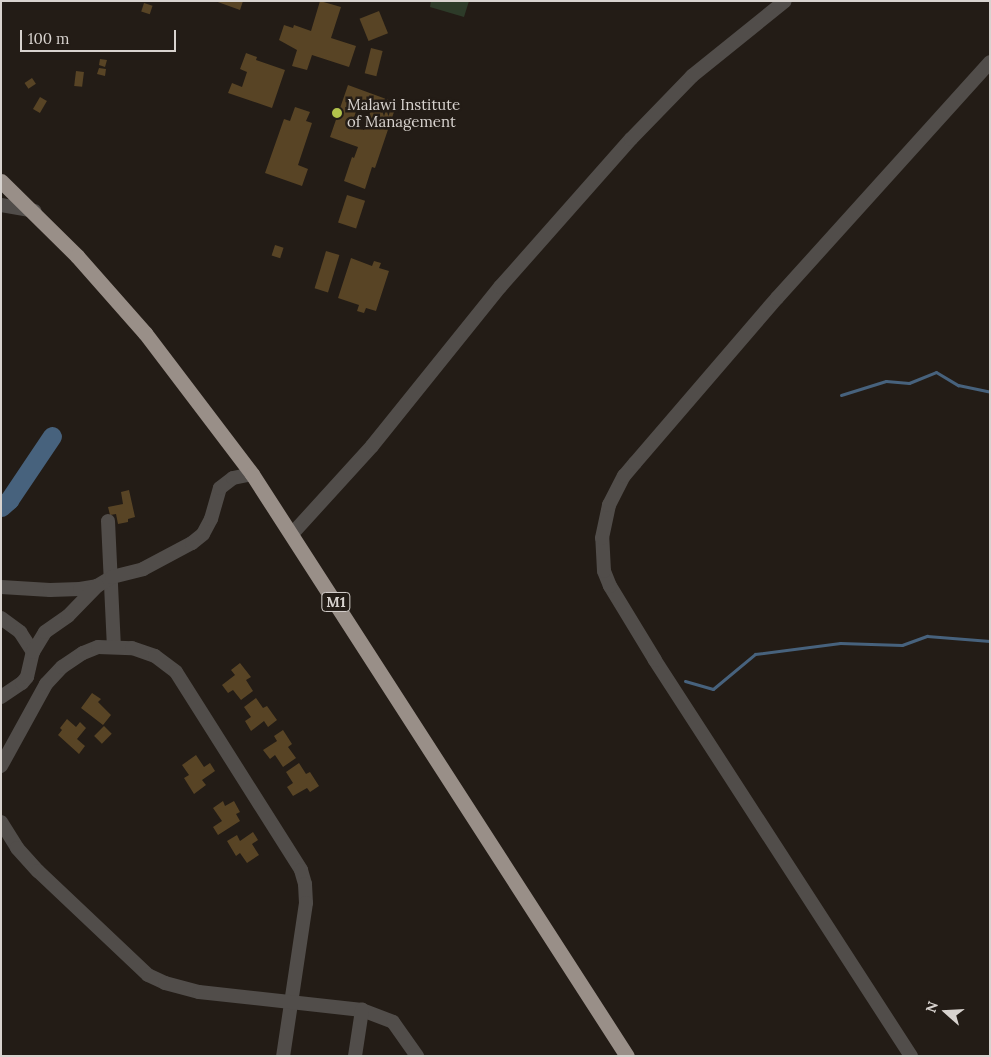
<!DOCTYPE html>
<html>
<head>
<meta charset="utf-8">
<style>
	body { margin:0 }
	#map { position:relative; width:991px; height:1057px; overflow:hidden; background:#231c16; font-family:Lora,serif }
	div>[style] { position:absolute }
	.green>* { inset:0; background:#2d3b29 }
	.stream>* { height:3px; margin:-1.5px; padding:0 1.5px; transform-origin:1.5px; border-radius:1.5px; background:#47627d }
	.river>* { height:19px; margin:-9.5px; padding:0 9.5px; transform-origin:9.5px; border-radius:9.5px; background:#47627d }
	.building>* { inset:0; background:#584425; transform-origin:0 0 }
	.minor>* { height:14px; margin:-7px; padding:0 7px; transform-origin:7px; border-radius:7px; background:#514d4a }
	.highway>* { height:15px; margin:-7.5px; padding:0 7.5px; transform-origin:7.5px; border-radius:7.5px; background:#998f88 }
	.dots>* { width:14px; height:14px; translate:-50% -50%; box-sizing:border-box; border:2px solid #231c16; border-radius:50% }
	span { translate:-50% -50%; white-space:nowrap; text-align:center; line-height:1.15; -webkit-text-stroke:5px #231c16; paint-order:stroke }
	.shield-label span { padding:1px 4px; background:#231c16; border:1px solid; border-radius:4px; -webkit-text-stroke-width:0 }
	.shield-label { font-size:14px; color:#d8d3cf; font-weight:700 }
	.poi-label { font-size:15px; color:#d8d3cf }
	.left { translate:0 -50%; text-align:left }
	.frame { position:absolute; inset:0; border:2px solid #d8d3cf; pointer-events:none }
	.north { position:absolute; left:921px; top:987px; width:50px; height:50px; -webkit-text-stroke:4px #231c16; paint-order:stroke; rotate:289deg; font-size:14px; font-weight:700; line-height:20px; text-align:center; color:#d8d3cf }
	.north::after { content:''; display:block; margin:auto; width:18px; height:22px; background:#d8d3cf; clip-path:polygon(50% 0,100% 100%,50% 72%,0 100%) }
	.scale { position:absolute; left:20px; top:30px; width:156px; height:22px; box-sizing:border-box; border:2px solid #d8d3cf; border-top:0; padding-left:6px; font-size:15px; line-height:18px; white-space:nowrap; color:#d8d3cf; -webkit-text-stroke:4px #231c16; paint-order:stroke }
</style>
</head>
<body>
<div id="map">
	<div class="green">
		<div style="clip-path:polygon(431px 1px,469px 1px,464px 17px,430px 7px)"></div>
	</div>
	<div class="stream">
		<div style="left:841px;top:395px;width:47px;rotate:-17.3deg"></div>
		<div style="left:886px;top:381px;width:23px;rotate:5deg"></div>
		<div style="left:909px;top:383px;width:29px;rotate:-22deg"></div>
		<div style="left:936px;top:372px;width:26px;rotate:31deg"></div>
		<div style="left:958px;top:385px;width:33px;rotate:12deg"></div>
		<div style="left:685px;top:681px;width:29px;rotate:16deg"></div>
		<div style="left:713px;top:689px;width:55px;rotate:-39.8deg"></div>
		<div style="left:755px;top:654px;width:86px;rotate:-7.4deg"></div>
		<div style="left:840px;top:643px;width:62px;rotate:1.8deg"></div>
		<div style="left:902px;top:645px;width:27px;rotate:-20deg"></div>
		<div style="left:927px;top:636px;width:63px;rotate:4.5deg"></div>
	</div>
	<div class="river">
		<div style="left:1px;top:507px;width:11px;rotate:-41deg"></div>
		<div style="left:9px;top:500px;width:77px;rotate:-56.1deg"></div>
	</div>
	<div class="building">
		<div style="clip-path:polygon(215px 1px,243px 1px,240px 10px)"></div>
		<div style="clip-path:polygon(320px 1px,341px 7px,331px 38px,356px 46px,349px 67px,312px 55px,307px 70px,292px 66px,297px 50px,279px 40px,284px 25px,293px 28px,294px 25px,311px 31px)"></div>
		<div style="left:144px;top:3px;width:9px;height:9px;rotate:18deg"></div>
		<div style="left:379px;top:11px;width:24px;height:21px;rotate:68deg"></div>
		<div style="left:371px;top:48px;width:12px;height:26px;rotate:14deg"></div>
		<div style="clip-path:polygon(246px 53px,257px 57px,256px 60px,285px 70px,272px 108px,228px 93px,232px 83px,242px 87px,247px 72px,240px 69px)"></div>
		<div style="clip-path:polygon(100px 59px,107px 60px,105px 67px,99px 65px)"></div>
		<div style="clip-path:polygon(99px 68px,106px 69px,105px 76px,97px 74px)"></div>
		<div style="left:76px;top:71px;width:8px;height:15px;rotate:7deg"></div>
		<div style="left:32px;top:78px;width:7px;height:9px;rotate:56deg"></div>
		<div style="clip-path:polygon(evenodd,348px 85px,397px 103px,375px 168px,372px 167px,365px 189px,344px 181px,352px 157px,354px 158px,358px 147px,330px 137px,348px 85px,359px 103px,372px 107px,364px 130px,351px 126px,359px 103px)"></div>
		<div style="left:40px;top:97px;width:8px;height:14px;rotate:30deg"></div>
		<div style="clip-path:polygon(295px 107px,310px 112px,306px 121px,312px 123px,298px 165px,308px 169px,302px 186px,265px 173px,284px 119px,290px 121px)"></div>
		<div style="left:347px;top:195px;width:19px;height:29px;rotate:18deg"></div>
		<div style="left:275px;top:245px;width:9px;height:11px;rotate:18deg"></div>
		<div style="left:326px;top:251px;width:14px;height:39px;rotate:17deg"></div>
		<div style="clip-path:polygon(351px 258px,372px 266px,374px 261px,381px 263px,379px 268px,389px 271px,376px 311px,366px 308px,364px 313px,357px 311px,359px 305px,338px 298px)"></div>
		<div style="clip-path:polygon(129px 490px,135px 517px,128px 519px,128px 522px,118px 524px,116px 514px,110px 515px,108px 507px,123px 504px,121px 492px)"></div>
		<div style="clip-path:polygon(240px 663px,251px 677px,246px 680px,253px 691px,241px 700px,233px 690px,228px 693px,222px 685px,235px 675px,231px 670px)"></div>
		<div style="clip-path:polygon(92px 693px,101px 699px,98px 702px,111px 715px,103px 725px,81px 708px)"></div>
		<div style="clip-path:polygon(256px 698px,263px 708px,267px 706px,277px 720px,268px 727px,264px 721px,251px 731px,245px 721px,251px 717px,244px 707px)"></div>
		<div style="clip-path:polygon(67px 719px,76px 727px,80px 722px,86px 728px,77px 739px,85px 746px,79px 754px,58px 735px,62px 730px,60px 728px)"></div>
		<div style="left:104px;top:726px;width:11px;height:14px;rotate:45deg"></div>
		<div style="clip-path:polygon(283px 730px,292px 744px,288px 747px,296px 758px,283px 767px,275px 755px,270px 759px,263px 750px,277px 741px,274px 736px)"></div>
		<div style="clip-path:polygon(196px 755px,204px 767px,210px 763px,215px 771px,202px 780px,206px 785px,194px 794px,184px 778px,189px 775px,182px 765px)"></div>
		<div style="clip-path:polygon(299px 763px,306px 774px,310px 772px,319px 786px,310px 792px,307px 788px,293px 796px,287px 787px,293px 783px,286px 772px)"></div>
		<div style="clip-path:polygon(223px 801px,225px 806px,234px 801px,240px 812px,236px 814px,240px 821px,218px 835px,213px 827px,222px 821px,213px 808px)"></div>
		<div style="clip-path:polygon(253px 832px,258px 840px,252px 844px,259px 855px,247px 863px,240px 853px,236px 856px,227px 841px,237px 835px,240px 841px)"></div>
	</div>
	<div class="minor">
		<div style="left:1px;top:205px;width:34px;rotate:10deg"></div>
		<div style="left:108px;top:521px;width:125px;rotate:87.3deg"></div>
		<div style="left:292px;top:534px;width:119px;rotate:-47.7deg"></div>
		<div style="left:372px;top:446px;width:204px;rotate:-51.2deg"></div>
		<div style="left:500px;top:287px;width:198px;rotate:-48.5deg"></div>
		<div style="left:631px;top:139px;width:88px;rotate:-45.9deg"></div>
		<div style="left:692px;top:76px;width:119px;rotate:-38.9deg"></div>
		<div style="left:1px;top:587px;width:49px;rotate:3.5deg"></div>
		<div style="left:50px;top:590px;width:30px;rotate:-2deg"></div>
		<div style="left:80px;top:589px;width:17px;rotate:-10deg"></div>
		<div style="left:97px;top:586px;width:17px;rotate:-31deg"></div>
		<div style="left:112px;top:577px;width:32px;rotate:-14deg"></div>
		<div style="left:143px;top:569px;width:55px;rotate:-28deg"></div>
		<div style="left:192px;top:543px;width:14px;rotate:-39deg"></div>
		<div style="left:203px;top:534px;width:17px;rotate:-62deg"></div>
		<div style="left:211px;top:519px;width:32px;rotate:-74deg"></div>
		<div style="left:220px;top:488px;width:16px;rotate:-38deg"></div>
		<div style="left:233px;top:478px;width:19px;rotate:-12deg"></div>
		<div style="left:1px;top:618px;width:24px;rotate:36deg"></div>
		<div style="left:20px;top:632px;width:24px;rotate:57deg"></div>
		<div style="left:1px;top:697px;width:25px;rotate:-34deg"></div>
		<div style="left:22px;top:683px;width:8px;rotate:-50deg"></div>
		<div style="left:27px;top:677px;width:26px;rotate:-77deg"></div>
		<div style="left:33px;top:652px;width:23px;rotate:-59deg"></div>
		<div style="left:45px;top:632px;width:28px;rotate:-35deg"></div>
		<div style="left:68px;top:616px;width:42px;rotate:-46deg"></div>
		<div style="left:1px;top:766px;width:94px;rotate:-61.2deg"></div>
		<div style="left:46px;top:684px;width:23px;rotate:-47deg"></div>
		<div style="left:62px;top:667px;width:25px;rotate:-34deg"></div>
		<div style="left:83px;top:653px;width:16px;rotate:-22deg"></div>
		<div style="left:98px;top:647px;width:34px;rotate:2deg"></div>
		<div style="left:132px;top:648px;width:24px;rotate:19deg"></div>
		<div style="left:155px;top:656px;width:26px;rotate:37deg"></div>
		<div style="left:176px;top:672px;width:234px;rotate:57.7deg"></div>
		<div style="left:301px;top:870px;width:15px;rotate:74deg"></div>
		<div style="left:305px;top:884px;width:19px;rotate:87deg"></div>
		<div style="left:306px;top:903px;width:155px;rotate:98.5deg"></div>
		<div style="left:1px;top:822px;width:31px;rotate:58deg"></div>
		<div style="left:17px;top:848px;width:31px;rotate:48deg"></div>
		<div style="left:38px;top:871px;width:151px;rotate:43.4deg"></div>
		<div style="left:148px;top:975px;width:19px;rotate:25deg"></div>
		<div style="left:165px;top:983px;width:35px;rotate:15deg"></div>
		<div style="left:199px;top:992px;width:164px;rotate:6.3deg"></div>
		<div style="left:362px;top:1010px;width:33px;rotate:21deg"></div>
		<div style="left:393px;top:1022px;width:42px;rotate:54.8deg"></div>
		<div style="left:355px;top:1056px;width:47px;rotate:-81.3deg"></div>
		<div style="left:911px;top:1056px;width:472px;rotate:-122.9deg"></div>
		<div style="left:655px;top:660px;width:87px;rotate:-121.3deg"></div>
		<div style="left:610px;top:586px;width:16px;rotate:-112deg"></div>
		<div style="left:604px;top:571px;width:33px;rotate:-93deg"></div>
		<div style="left:602px;top:538px;width:34px;rotate:-78deg"></div>
		<div style="left:609px;top:505px;width:33px;rotate:-63deg"></div>
		<div style="left:624px;top:476px;width:17px;rotate:-50deg"></div>
		<div style="left:635px;top:463px;width:218px;rotate:-49.3deg"></div>
		<div style="left:777px;top:298px;width:318px;rotate:-47.9deg"></div>
	</div>
	<div class="highway">
		<div style="left:1px;top:181px;width:107px;rotate:44.6deg"></div>
		<div style="left:77px;top:256px;width:103px;rotate:48.6deg"></div>
		<div style="left:145px;top:333px;width:177px;rotate:52.8deg"></div>
		<div style="left:252px;top:474px;width:692px;rotate:57.21deg"></div>
	</div>
	<div class="dots">
		<div style="left:337px;top:113px;background:#b2c34c"></div>
	</div>
	<div class="shield-label">
		<span style="left:336px;top:602px">M1</span>
	</div>
	<div class="poi-label">
		<span class="left" style="left:347px;top:113px">Malawi Institute<br>of Management</span>
	</div>
	<div class="frame"></div>
	<div class="north">N</div>
	<div class="scale">100 m</div>
</div>
</body>
</html>
